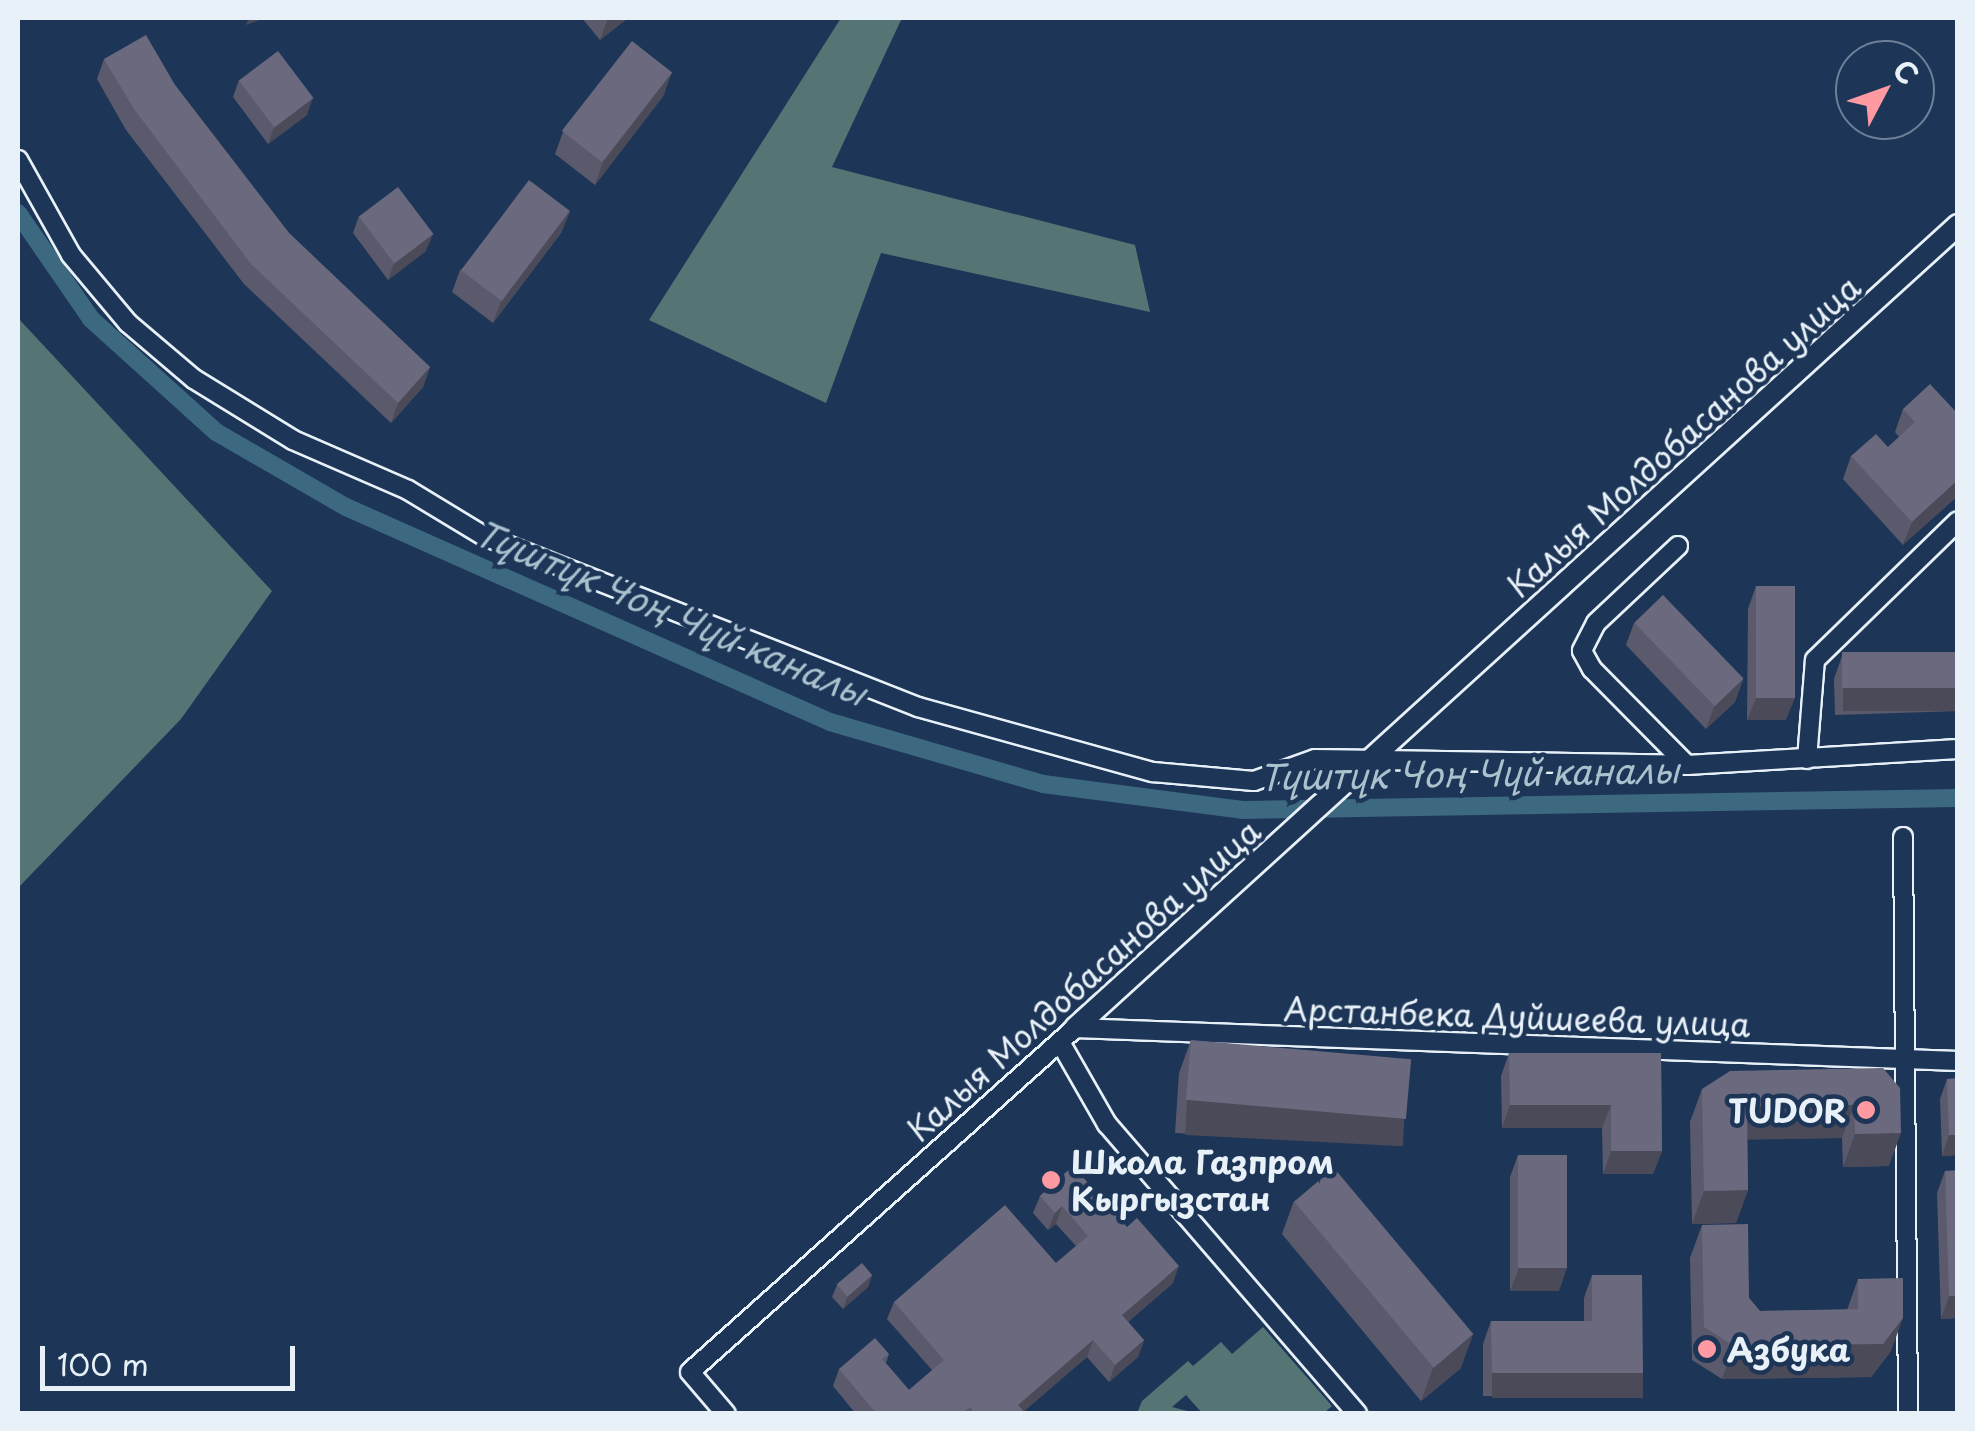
<!DOCTYPE html>
<html>
<head>
<meta charset="utf-8">
<style>
	body { margin:0 }
	#map { position:relative; width:1975px; height:1431px; overflow:hidden; background:#1d3557; font-family:"Playpen Sans",sans-serif }
	div>[style] { position:absolute }
	.green>* { inset:0; background:#557575 }
	.canal>* { height:18px; margin:-9px; padding:0 9px; transform-origin:9px; border-radius:9px; background:#3c6880 }
	.roads { filter:drop-shadow(2px 0 #e8f1f8) drop-shadow(-2px 0 #e8f1f8) drop-shadow(0 2px #e8f1f8) drop-shadow(0 -2px #e8f1f8) }
	.minor>* { height:18px; margin:-9px; padding:0 9px; transform-origin:9px; border-radius:9px; background:#1d3557 }
	.tertiary>* { height:20px; margin:-10px; padding:0 10px; transform-origin:10px; border-radius:10px; background:#1d3557 }
	.wall>* { inset:0; background:#5b5a6c }
	.shaded-wall>* { inset:0; background:#4a4a58; transform-origin:0 0 }
	.building>* { inset:0; background:#6a697e; transform-origin:0 0 }
	.dots>* { width:28px; height:28px; translate:-50% -50%; box-sizing:border-box; border:5px solid #1d3557; border-radius:50% }
	span { translate:-50% -50%; white-space:nowrap; text-align:center; line-height:1.15; -webkit-text-stroke:9px #1d3557; paint-order:stroke }
	.street-label { font-size:32px; color:#e8f1f8 }
	.poi-label { font-size:32px; color:#e8f1f8; font-weight:700 }
	.right { translate:-100% -50%; text-align:right }
	.left { translate:0 -50%; text-align:left }
	.water-label { font-size:35px; color:#acc1ce; font-style:italic }
	.frame { position:absolute; inset:0; border:20px solid #e8f1f8; pointer-events:none }
	.north { position:absolute; left:1835px; top:40px; width:100px; height:100px; box-sizing:border-box; background:#1d3557; border:2px solid #6e8097; border-radius:50%; rotate:49deg; font-size:28px; font-weight:700; line-height:40px; text-align:center; color:#e8f1f8 }
	.north::after { content:''; display:block; margin:auto; width:35px; height:45px; background:#ff9aa2; clip-path:polygon(50% 0,100% 100%,50% 72%,0 100%) }
	.scale { position:absolute; left:40px; top:1346px; width:255px; height:45px; box-sizing:border-box; border:5px solid #e8f1f8; border-top:0; padding-left:12px; font-size:30px; line-height:35px; white-space:nowrap; color:#e8f1f8; -webkit-text-stroke:8px #1d3557; paint-order:stroke }
</style>
</head>
<body>
<div id="map">
	<div class="green">
		<div style="clip-path:polygon(841px 18px,902px 18px,832px 167px,1135px 245px,1150px 312px,881px 253px,826px 403px,649px 320px)"></div>
		<div style="clip-path:polygon(18px 318px,272px 591px,181px 719px,18px 888px)"></div>
		<div style="clip-path:polygon(1263px 1327px,1332px 1406px,1324px 1413px,1202px 1413px,1186px 1395px,1172px 1407px,1195px 1413px,1137px 1413px,1142px 1401px,1188px 1361px,1193px 1366px,1221px 1342px,1232px 1354px)"></div>
	</div>
	<div class="canal">
		<div style="left:18px;top:213px;width:129px;rotate:55.4deg"></div>
		<div style="left:91px;top:319px;width:169px;rotate:42.1deg"></div>
		<div style="left:216px;top:432px;width:150px;rotate:30deg"></div>
		<div style="left:346px;top:507px;width:530px;rotate:23.95deg"></div>
		<div style="left:830px;top:722px;width:222px;rotate:16.2deg"></div>
		<div style="left:1043px;top:784px;width:201px;rotate:7.4deg"></div>
		<div style="left:1242px;top:810px;width:716px;rotate:-0.96deg"></div>
	</div>
	<div class="roads">
		<div class="minor">
			<div style="left:18px;top:160px;width:109px;rotate:60.8deg"></div>
			<div style="left:71px;top:255px;width:89px;rotate:50deg"></div>
			<div style="left:128px;top:323px;width:87px;rotate:40.3deg"></div>
			<div style="left:194px;top:379px;width:116px;rotate:31.6deg"></div>
			<div style="left:293px;top:440px;width:125px;rotate:23.5deg"></div>
			<div style="left:408px;top:490px;width:89px;rotate:31.2deg"></div>
			<div style="left:484px;top:536px;width:466px;rotate:21.5deg"></div>
			<div style="left:918px;top:707px;width:244px;rotate:15.5deg"></div>
			<div style="left:1153px;top:772px;width:101px;rotate:5.1deg"></div>
			<div style="left:1254px;top:781px;width:65px;rotate:-19.8deg"></div>
			<div style="left:1315px;top:759px;width:372px;rotate:0.9deg"></div>
			<div style="left:1687px;top:765px;width:271px;rotate:-3.4deg"></div>
			<div style="left:1678px;top:546px;width:112px;rotate:136.8deg"></div>
			<div style="left:1596px;top:623px;width:31px;rotate:117deg"></div>
			<div style="left:1582px;top:651px;width:21px;rotate:61deg"></div>
			<div style="left:1592px;top:669px;width:135px;rotate:45.3deg"></div>
			<div style="left:1807px;top:759px;width:99px;rotate:-85.4deg"></div>
			<div style="left:1815px;top:660px;width:199px;rotate:-44.2deg"></div>
			<div style="left:1903px;top:837px;width:577px;rotate:89.5deg"></div>
			<div style="left:1060px;top:1042px;width:95px;rotate:60.2deg"></div>
			<div style="left:1107px;top:1124px;width:383px;rotate:49.2deg"></div>
			<div style="left:726px;top:1414px;width:55px;rotate:-130.6deg"></div>
			<div style="left:690px;top:1372px;width:516px;rotate:-41.78deg"></div>
			<div style="left:1075px;top:1028px;width:884px;rotate:2.14deg"></div>
		</div>
		<div class="tertiary">
			<div style="left:1075px;top:1028px;width:1194px;rotate:-42.28deg"></div>
		</div>
	</div>
	<div class="wall">
		<div style="clip-path:polygon(582px 18px,628px 18px,600px 40px)"></div>
		<div style="clip-path:polygon(104px 59px,175px 85px,289px 233px,430px 367px,423px 387px,391px 423px,244px 284px,126px 130px,97px 79px)"></div>
		<div style="clip-path:polygon(239px 80px,307px 115px,268px 144px,233px 97px)"></div>
		<div style="clip-path:polygon(664px 95px,595px 185px,555px 154px,563px 132px)"></div>
		<div style="clip-path:polygon(570px 211px,561px 233px,493px 323px,452px 292px,460px 270px)"></div>
		<div style="clip-path:polygon(359px 216px,426px 251px,388px 280px,353px 233px)"></div>
		<div style="clip-path:polygon(1903px 409px,1958px 414px,1903px 545px,1843px 479px,1851px 456px,1888px 447px,1899px 437px,1895px 432px)"></div>
		<div style="clip-path:polygon(1756px 586px,1786px 720px,1747px 720px,1748px 609px)"></div>
		<div style="clip-path:polygon(1634px 623px,1743px 679px,1735px 702px,1706px 729px,1626px 645px)"></div>
		<div style="clip-path:polygon(1958px 652px,1958px 711px,1835px 715px,1834px 679px,1842px 656px)"></div>
		<div style="clip-path:polygon(1191px 1040px,1393px 1145px,1175px 1133px,1179px 1073px)"></div>
		<div style="clip-path:polygon(1509px 1053px,1661px 1053px,1662px 1151px,1653px 1174px,1603px 1174px,1602px 1128px,1502px 1128px,1501px 1076px)"></div>
		<div style="clip-path:polygon(1883px 1068px,1889px 1166px,1843px 1167px,1842px 1138px,1747px 1139px,1748px 1190px,1736px 1223px,1692px 1224px,1690px 1122px,1702px 1089px)"></div>
		<div style="clip-path:polygon(1947px 1079px,1958px 1155px,1942px 1156px,1940px 1099px)"></div>
		<div style="clip-path:polygon(1518px 1155px,1559px 1291px,1510px 1291px,1510px 1177px)"></div>
		<div style="clip-path:polygon(1073px 1166px,1173px 1283px,1128px 1322px,1144px 1340px,1138px 1357px,1109px 1382px,1087px 1357px,1024px 1411px,1026px 1414px,856px 1414px,833px 1386px,839px 1369px,889px 1354px,886px 1363px,909px 1390px,932px 1370px,887px 1319px,894px 1302px,1056px 1263px,1076px 1246px,1056px 1224px,1048px 1230px,1033px 1213px,1040px 1196px)"></div>
		<div style="clip-path:polygon(1945px 1171px,1958px 1318px,1941px 1319px,1937px 1193px)"></div>
		<div style="clip-path:polygon(1294px 1201px,1461px 1368px,1421px 1401px,1282px 1234px)"></div>
		<div style="clip-path:polygon(1702px 1225px,1749px 1298px,1760px 1311px,1847px 1310px,1858px 1279px,1891px 1351px,1871px 1377px,1722px 1379px,1692px 1360px,1690px 1258px)"></div>
		<div style="clip-path:polygon(872px 1275px,868px 1287px,843px 1309px,832px 1297px,837px 1285px)"></div>
		<div style="clip-path:polygon(1592px 1275px,1643px 1373px,1635px 1396px,1483px 1396px,1483px 1344px,1491px 1321px,1584px 1321px,1584px 1298px)"></div>
	</div>
	<div class="shaded-wall">
		<div style="clip-path:polygon(249px 18px,265px 18px,246px 25px)"></div>
		<div style="clip-path:polygon(608px 18px,628px 18px,600px 40px)"></div>
		<div style="clip-path:polygon(672px 72px,664px 95px,595px 185px,603px 162px)"></div>
		<div style="clip-path:polygon(313px 98px,307px 115px,268px 144px,274px 127px)"></div>
		<div style="clip-path:polygon(570px 211px,561px 233px,493px 323px,501px 301px)"></div>
		<div style="clip-path:polygon(433px 234px,426px 251px,388px 280px,394px 263px)"></div>
		<div style="clip-path:polygon(430px 367px,423px 387px,391px 423px,398px 403px)"></div>
		<div style="clip-path:polygon(1958px 480px,1958px 496px,1903px 545px,1912px 522px)"></div>
		<div style="clip-path:polygon(1743px 679px,1735px 702px,1706px 729px,1714px 707px)"></div>
		<div style="left:1958px;top:688px;width:23px;height:115px;rotate:90deg"></div>
		<div style="clip-path:polygon(1756px 698px,1795px 698px,1786px 720px,1747px 720px)"></div>
		<div style="left:1187px;top:1100px;width:218px;height:35px;rotate:3deg"></div>
		<div style="clip-path:polygon(1510px 1105px,1611px 1105px,1602px 1128px,1502px 1128px)"></div>
		<div style="clip-path:polygon(1854px 1105px,1842px 1138px,1735px 1140px,1747px 1106px)"></div>
		<div style="clip-path:polygon(1901px 1133px,1889px 1166px,1843px 1167px,1855px 1134px)"></div>
		<div style="clip-path:polygon(1949px 1135px,1958px 1135px,1958px 1155px,1942px 1156px)"></div>
		<div style="clip-path:polygon(1611px 1151px,1662px 1151px,1653px 1174px,1603px 1174px)"></div>
		<div style="clip-path:polygon(1748px 1190px,1736px 1223px,1692px 1224px,1704px 1191px)"></div>
		<div style="clip-path:polygon(1062px 1206px,1056px 1224px,1048px 1230px,1055px 1213px)"></div>
		<div style="clip-path:polygon(1179px 1266px,1173px 1283px,1116px 1332px,1122px 1315px)"></div>
		<div style="clip-path:polygon(1519px 1268px,1567px 1268px,1559px 1291px,1510px 1291px)"></div>
		<div style="clip-path:polygon(872px 1275px,868px 1287px,843px 1309px,847px 1298px)"></div>
		<div style="clip-path:polygon(1949px 1296px,1958px 1296px,1958px 1318px,1941px 1319px)"></div>
		<div style="clip-path:polygon(1903px 1318px,1891px 1351px,1871px 1377px,1722px 1379px,1734px 1346px)"></div>
		<div style="clip-path:polygon(1473px 1335px,1461px 1368px,1421px 1401px,1433px 1368px)"></div>
		<div style="clip-path:polygon(1093px 1340px,1087px 1357px,1021px 1414px,1018px 1405px)"></div>
		<div style="clip-path:polygon(1144px 1340px,1138px 1357px,1109px 1382px,1115px 1365px)"></div>
		<div style="left:1492px;top:1373px;width:151px;height:25px"></div>
	</div>
	<div class="building">
		<div style="clip-path:polygon(146px 35px,175px 85px,289px 233px,430px 367px,398px 403px,251px 264px,134px 109px,104px 59px)"></div>
		<div style="left:632px;top:41px;width:51px;height:114px;rotate:38deg"></div>
		<div style="left:278px;top:51px;width:59px;height:49px;rotate:53deg"></div>
		<div style="left:529px;top:180px;width:51px;height:113px;rotate:37deg"></div>
		<div style="left:398px;top:187px;width:59px;height:49px;rotate:53deg"></div>
		<div style="clip-path:polygon(1930px 384px,1958px 414px,1958px 480px,1912px 522px,1851px 456px,1876px 434px,1888px 447px,1915px 422px,1903px 409px)"></div>
		<div style="left:1756px;top:586px;width:39px;height:112px"></div>
		<div style="left:1663px;top:595px;width:116px;height:40px;rotate:46deg"></div>
		<div style="left:1958px;top:652px;width:36px;height:116px;rotate:90deg"></div>
		<div style="left:1191px;top:1040px;width:221px;height:60px;rotate:5deg"></div>
		<div style="clip-path:polygon(1509px 1053px,1661px 1053px,1662px 1151px,1611px 1151px,1611px 1105px,1510px 1105px)"></div>
		<div style="clip-path:polygon(1883px 1068px,1900px 1088px,1901px 1133px,1855px 1134px,1854px 1105px,1747px 1106px,1748px 1190px,1704px 1191px,1702px 1089px,1730px 1071px)"></div>
		<div style="clip-path:polygon(1958px 1078px,1958px 1135px,1949px 1135px,1947px 1079px)"></div>
		<div style="left:1518px;top:1155px;width:49px;height:113px"></div>
		<div style="clip-path:polygon(1073px 1166px,1127px 1227px,1137px 1218px,1179px 1266px,1122px 1315px,1144px 1340px,1115px 1365px,1093px 1340px,1018px 1405px,1026px 1414px,975px 1414px,970px 1407px,962px 1414px,877px 1414px,839px 1369px,875px 1338px,889px 1354px,882px 1359px,909px 1390px,944px 1360px,894px 1302px,1005px 1205px,1056px 1263px,1088px 1236px,1062px 1206px,1055px 1213px,1040px 1196px)"></div>
		<div style="left:1334px;top:1168px;width:217px;height:52px;rotate:50deg"></div>
		<div style="clip-path:polygon(1958px 1170px,1958px 1296px,1949px 1296px,1945px 1171px)"></div>
		<div style="clip-path:polygon(1748px 1224px,1749px 1298px,1760px 1311px,1858px 1309px,1858px 1279px,1903px 1278px,1903px 1318px,1883px 1344px,1734px 1346px,1704px 1327px,1702px 1225px)"></div>
		<div style="left:862px;top:1263px;width:16px;height:33px;rotate:50deg"></div>
		<div style="clip-path:polygon(1592px 1275px,1642px 1275px,1643px 1373px,1492px 1373px,1491px 1321px,1592px 1321px)"></div>
	</div>
	<div class="dots">
		<div style="left:1866px;top:1110px;background:#ff9aa2"></div>
		<div style="left:1051px;top:1180px;background:#ff9aa2"></div>
		<div style="left:1707px;top:1349px;background:#ff9aa2"></div>
	</div>
	<div class="street-label">
		<span style="left:1683px;top:436px;rotate:-42deg">Калыя Молдобасанова улица</span>
		<span style="left:1083px;top:980px;rotate:-42deg">Калыя Молдобасанова улица</span>
		<span style="left:1517px;top:1016px;rotate:2deg">Арстанбека Дуйшеева улица</span>
	</div>
	<div class="poi-label">
		<span class="right" style="left:1846px;top:1110px">TUDOR</span>
		<span class="left" style="left:1071px;top:1180px">Школа Газпром<br>Кыргызстан</span>
		<span class="left" style="left:1727px;top:1349px">Азбука</span>
	</div>
	<div class="water-label">
		<span style="left:671px;top:612px;rotate:23deg">Түштүк Чоң Чүй каналы</span>
		<span style="left:1469px;top:773px;rotate:-1deg">Түштүк Чоң Чүй каналы</span>
	</div>
	<div class="frame"></div>
	<div class="north">С</div>
	<div class="scale">100 m</div>
</div>
</body>
</html>
